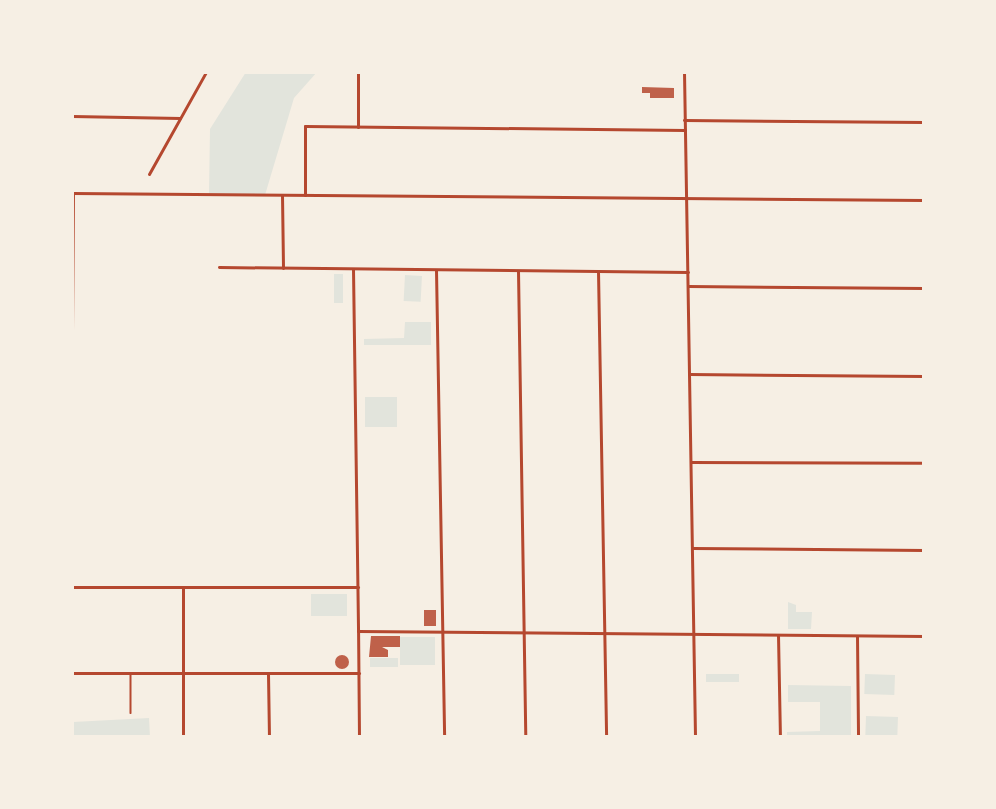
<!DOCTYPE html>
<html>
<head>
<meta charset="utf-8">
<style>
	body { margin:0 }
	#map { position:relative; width:996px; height:809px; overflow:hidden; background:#f6efe4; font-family:"Golos Text",sans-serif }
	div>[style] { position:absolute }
	.green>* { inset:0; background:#e2e4dc; transform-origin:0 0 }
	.building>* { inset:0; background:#bf614a; transform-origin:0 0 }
	.round { border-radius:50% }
	.service>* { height:1.5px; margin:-0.75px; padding:0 0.75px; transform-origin:0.75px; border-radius:0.75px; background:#b5482f }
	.minor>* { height:3px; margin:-1.5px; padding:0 1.5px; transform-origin:1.5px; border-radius:1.5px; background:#b5482f }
	.tertiary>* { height:3px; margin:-1.5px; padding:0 1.5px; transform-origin:1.5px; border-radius:1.5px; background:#b5482f }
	span { translate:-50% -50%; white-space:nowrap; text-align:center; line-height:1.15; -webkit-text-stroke:6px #f6efe4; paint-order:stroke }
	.frame { position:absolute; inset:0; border:74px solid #f6efe4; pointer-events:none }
</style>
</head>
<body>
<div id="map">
	<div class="green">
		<div style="clip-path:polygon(246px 72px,317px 72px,294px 98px,265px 195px,209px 195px,210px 129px)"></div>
		<div style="left:334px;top:274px;width:9px;height:29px"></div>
		<div style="left:405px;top:275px;width:17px;height:26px;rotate:3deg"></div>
		<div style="clip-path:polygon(405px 322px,431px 322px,431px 345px,364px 345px,364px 339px,404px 338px)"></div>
		<div style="left:365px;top:397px;width:32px;height:30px"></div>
		<div style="left:311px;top:594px;width:36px;height:22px"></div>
		<div style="clip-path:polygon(788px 602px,796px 605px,796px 612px,812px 612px,811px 629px,788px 629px)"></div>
		<div style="left:400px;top:637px;width:35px;height:28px"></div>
		<div style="left:398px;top:658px;width:9px;height:28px;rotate:90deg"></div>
		<div style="left:706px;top:674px;width:33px;height:8px"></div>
		<div style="left:865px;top:674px;width:30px;height:20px;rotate:2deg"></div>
		<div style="clip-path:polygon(788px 685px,851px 686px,851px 737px,787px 737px,787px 732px,820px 731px,820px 702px,788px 702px)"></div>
		<div style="left:866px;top:716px;width:32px;height:21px;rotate:2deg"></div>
		<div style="left:149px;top:718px;width:19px;height:76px;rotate:87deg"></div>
	</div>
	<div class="building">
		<div style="clip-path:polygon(642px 87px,674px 88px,674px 98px,650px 98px,650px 93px,642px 93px)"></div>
		<div style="left:424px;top:610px;width:12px;height:16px"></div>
		<div style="clip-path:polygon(400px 636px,400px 647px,382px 647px,388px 650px,388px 657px,369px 657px,371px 636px)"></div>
		<div class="round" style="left:335px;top:655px;width:14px;height:14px"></div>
	</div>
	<div class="service">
		<div style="left:131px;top:674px;width:39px;rotate:90deg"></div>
	</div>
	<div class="minor">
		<div style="left:72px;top:116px;width:108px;rotate:1.1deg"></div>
		<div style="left:684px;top:120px;width:240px;rotate:0.5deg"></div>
		<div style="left:358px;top:127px;width:55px;rotate:-90deg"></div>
		<div style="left:149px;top:174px;width:117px;rotate:-60.8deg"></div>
		<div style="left:282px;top:195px;width:73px;rotate:89.2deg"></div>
		<div style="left:305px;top:195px;width:69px;rotate:-90deg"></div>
		<div style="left:305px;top:126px;width:380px;rotate:0.6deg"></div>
		<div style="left:219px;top:267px;width:469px;rotate:0.6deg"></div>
		<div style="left:353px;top:269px;width:362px;rotate:89.2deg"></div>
		<div style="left:436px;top:270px;width:467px;rotate:89deg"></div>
		<div style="left:518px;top:271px;width:466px;rotate:89.1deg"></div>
		<div style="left:598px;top:271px;width:466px;rotate:89deg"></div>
		<div style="left:688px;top:286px;width:236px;rotate:0.5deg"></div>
		<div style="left:72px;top:332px;width:139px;rotate:-89.6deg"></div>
		<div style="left:689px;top:374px;width:235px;rotate:0.5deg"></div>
		<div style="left:691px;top:462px;width:233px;rotate:0.2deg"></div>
		<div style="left:692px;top:548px;width:232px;rotate:0.5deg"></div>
		<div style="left:72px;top:587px;width:286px"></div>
		<div style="left:183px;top:588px;width:149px;rotate:90deg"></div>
		<div style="left:778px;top:635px;width:102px;rotate:88.9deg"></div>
		<div style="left:857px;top:636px;width:101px;rotate:89.4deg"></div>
		<div style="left:72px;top:673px;width:287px"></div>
		<div style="left:268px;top:674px;width:63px;rotate:89.1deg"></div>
	</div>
	<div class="tertiary">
		<div style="left:684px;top:72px;width:665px;rotate:89.05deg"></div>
		<div style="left:72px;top:193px;width:852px;rotate:0.47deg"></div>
		<div style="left:359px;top:737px;width:106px;rotate:-90.5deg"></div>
		<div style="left:358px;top:631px;width:566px;rotate:0.51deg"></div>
	</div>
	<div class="frame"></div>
</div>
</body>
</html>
